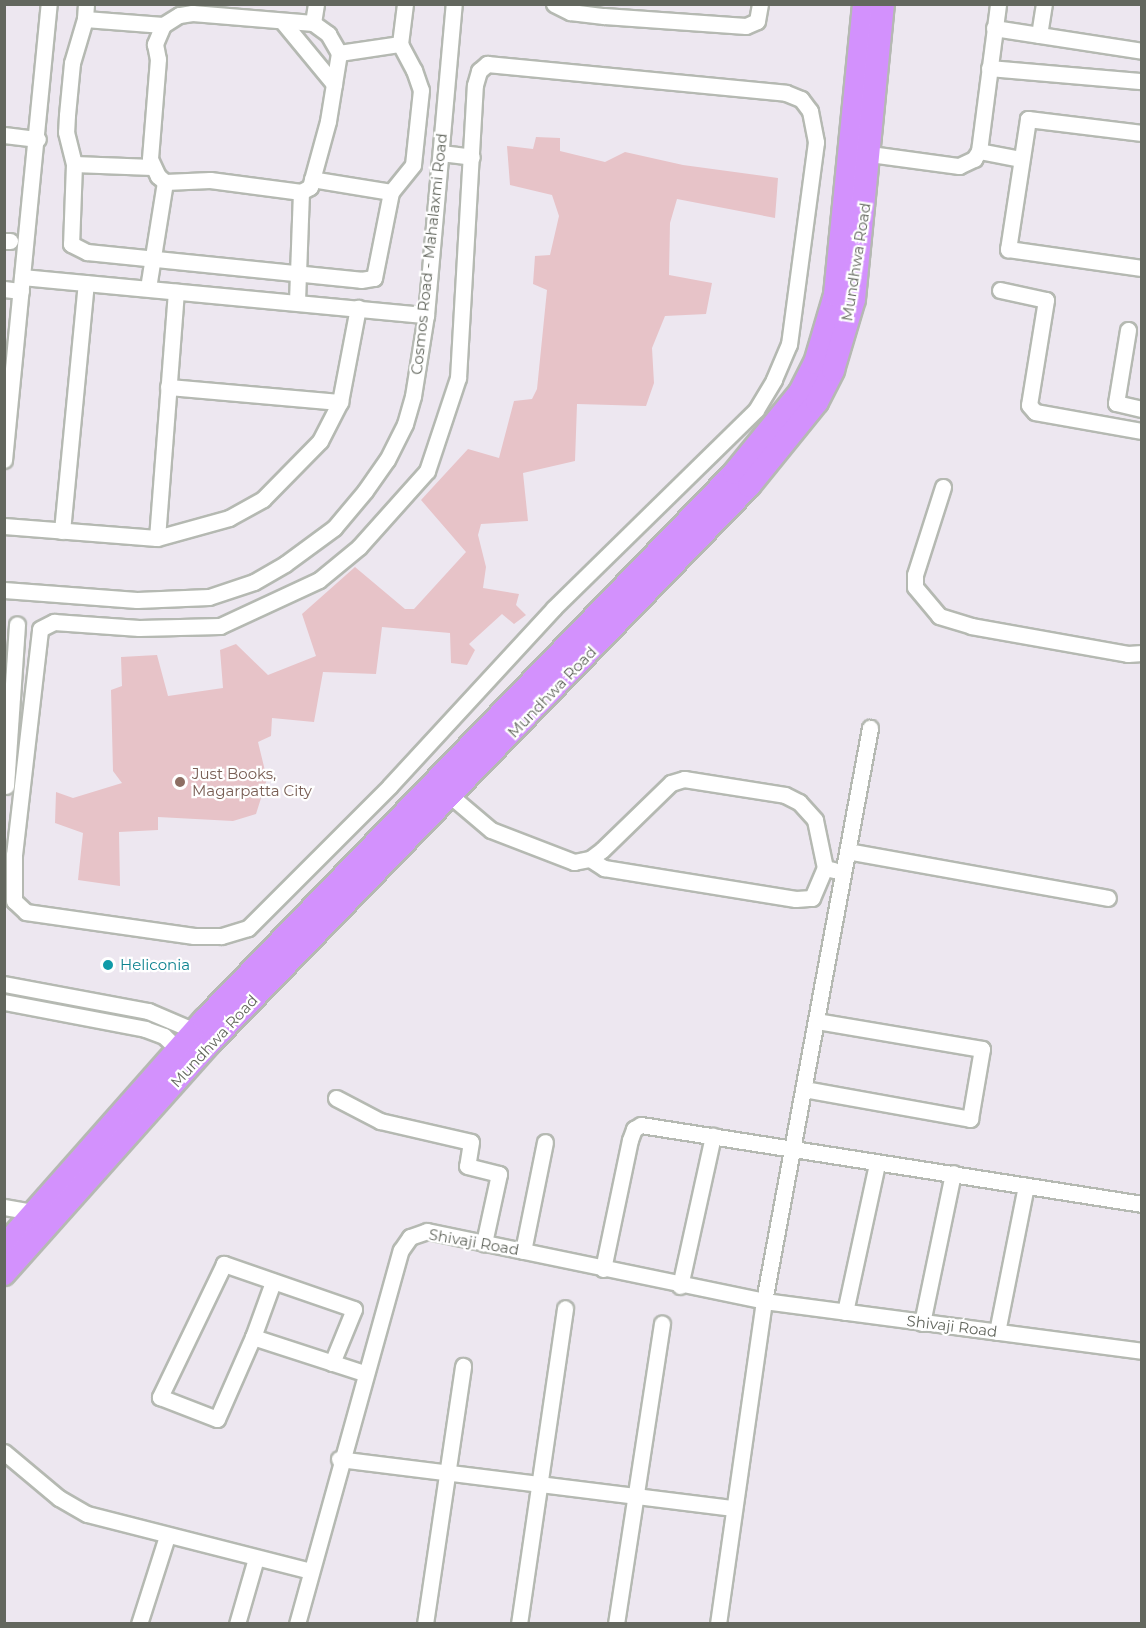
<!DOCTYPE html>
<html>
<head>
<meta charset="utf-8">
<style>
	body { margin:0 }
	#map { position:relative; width:1146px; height:1628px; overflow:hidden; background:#ede7f0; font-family:Montserrat,sans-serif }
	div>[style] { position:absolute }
	.green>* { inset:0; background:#e7c3c8 }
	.roads { filter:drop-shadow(2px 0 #b5b9b2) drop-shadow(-2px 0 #b5b9b2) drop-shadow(0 2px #b5b9b2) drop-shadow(0 -2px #b5b9b2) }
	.minor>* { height:15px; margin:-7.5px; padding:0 7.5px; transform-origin:7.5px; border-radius:7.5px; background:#fff }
	.highway>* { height:22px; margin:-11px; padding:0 11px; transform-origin:11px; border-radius:11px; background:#d391fd }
	.dots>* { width:16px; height:16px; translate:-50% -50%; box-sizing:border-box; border:3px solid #fff; border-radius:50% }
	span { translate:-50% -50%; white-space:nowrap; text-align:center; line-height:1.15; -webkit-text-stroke:4.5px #fff; paint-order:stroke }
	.street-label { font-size:15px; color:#63675e }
	.education-label { font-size:15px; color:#785e54 }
	.left { translate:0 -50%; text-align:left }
	.culture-label { font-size:15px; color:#0d838f }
	.frame { position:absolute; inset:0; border:6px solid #63675e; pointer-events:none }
</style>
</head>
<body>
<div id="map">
	<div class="green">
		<div style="clip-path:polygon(536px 137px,560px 138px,560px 151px,605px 162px,625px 152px,683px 165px,778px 178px,775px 218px,677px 199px,670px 223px,669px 275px,712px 283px,706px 314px,665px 316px,652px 348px,654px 383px,646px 406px,577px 404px,575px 461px,523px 473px,528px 521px,481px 524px,478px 535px,486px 567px,483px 588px,519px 594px,516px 605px,526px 615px,514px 624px,502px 614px,469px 644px,475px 650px,467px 665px,451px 663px,450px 633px,382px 627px,376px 674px,323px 672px,314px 722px,272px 718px,271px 736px,258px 742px,267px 779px,256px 814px,233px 821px,158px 817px,158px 830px,119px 832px,120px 886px,78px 880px,83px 833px,55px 823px,56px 792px,73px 798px,122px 783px,113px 771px,111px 690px,122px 686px,121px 657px,157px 655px,168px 696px,223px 688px,220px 650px,236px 644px,268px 675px,316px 656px,302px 614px,355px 567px,405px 609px,414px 609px,466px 552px,421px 500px,468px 449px,499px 458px,514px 401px,532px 399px,537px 389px,547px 290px,533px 284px,535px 256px,550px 255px,559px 216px,552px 195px,510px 185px,507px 146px,533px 149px)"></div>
	</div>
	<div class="roads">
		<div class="minor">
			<div style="left:86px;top:4px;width:15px;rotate:94deg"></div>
			<div style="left:85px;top:19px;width:78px;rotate:4.4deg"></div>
			<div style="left:316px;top:4px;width:19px;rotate:99deg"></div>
			<div style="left:313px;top:23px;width:19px;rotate:36deg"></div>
			<div style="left:328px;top:34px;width:22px;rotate:60deg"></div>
			<div style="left:339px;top:53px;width:62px;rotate:-8.4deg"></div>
			<div style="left:400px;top:44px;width:30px;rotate:62deg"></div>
			<div style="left:414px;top:70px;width:21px;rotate:71deg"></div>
			<div style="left:421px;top:90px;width:75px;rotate:96.1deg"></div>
			<div style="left:413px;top:165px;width:35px;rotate:129deg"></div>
			<div style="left:554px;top:4px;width:18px;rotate:27deg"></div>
			<div style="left:570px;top:12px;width:34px;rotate:7deg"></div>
			<div style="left:604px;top:16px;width:142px;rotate:4deg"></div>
			<div style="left:746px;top:26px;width:12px;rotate:-24deg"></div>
			<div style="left:757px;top:21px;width:17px;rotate:-80deg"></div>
			<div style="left:85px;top:19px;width:46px;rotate:106.5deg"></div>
			<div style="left:72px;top:63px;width:52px;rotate:95.5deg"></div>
			<div style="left:67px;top:115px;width:17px;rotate:93deg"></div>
			<div style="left:66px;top:132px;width:33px;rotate:76deg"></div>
			<div style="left:74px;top:164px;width:80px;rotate:92.1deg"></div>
			<div style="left:71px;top:244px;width:18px;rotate:27deg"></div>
			<div style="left:87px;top:252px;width:275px;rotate:5.8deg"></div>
			<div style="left:361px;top:280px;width:13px;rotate:-9deg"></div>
			<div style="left:374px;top:278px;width:88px;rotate:-78.8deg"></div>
			<div style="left:391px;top:192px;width:80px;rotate:-170.7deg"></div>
			<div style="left:282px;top:21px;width:82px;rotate:50.5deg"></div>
			<div style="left:313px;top:23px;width:121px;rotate:-175.3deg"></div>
			<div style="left:192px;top:13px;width:13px;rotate:171deg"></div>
			<div style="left:179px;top:15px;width:19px;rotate:148deg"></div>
			<div style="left:163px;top:25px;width:21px;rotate:113deg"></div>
			<div style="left:155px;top:44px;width:15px;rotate:79deg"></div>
			<div style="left:158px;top:59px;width:100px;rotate:94.6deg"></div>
			<div style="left:150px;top:159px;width:19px;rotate:65deg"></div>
			<div style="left:158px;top:176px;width:9px;rotate:41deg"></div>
			<div style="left:165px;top:182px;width:45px;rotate:-2.5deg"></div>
			<div style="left:210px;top:180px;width:92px;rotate:7.5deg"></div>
			<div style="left:301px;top:192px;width:10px;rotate:-29deg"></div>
			<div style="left:310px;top:187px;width:68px;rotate:-74.7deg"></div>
			<div style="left:328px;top:121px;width:69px;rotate:-80.8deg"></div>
			<div style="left:994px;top:28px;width:150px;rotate:8.8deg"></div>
			<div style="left:1039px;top:35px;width:31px;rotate:-81deg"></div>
			<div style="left:400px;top:44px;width:40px;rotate:-82.9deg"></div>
			<div style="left:487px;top:64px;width:300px;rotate:5.5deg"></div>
			<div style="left:786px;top:93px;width:16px;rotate:22deg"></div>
			<div style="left:801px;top:99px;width:15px;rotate:53deg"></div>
			<div style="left:810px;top:111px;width:32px;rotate:79deg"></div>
			<div style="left:816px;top:142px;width:204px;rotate:97.6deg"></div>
			<div style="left:789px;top:344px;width:39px;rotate:113deg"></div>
			<div style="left:774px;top:380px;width:35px;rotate:121deg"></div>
			<div style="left:756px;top:410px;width:283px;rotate:135.6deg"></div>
			<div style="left:554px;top:608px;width:242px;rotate:132.7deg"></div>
			<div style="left:390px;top:786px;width:201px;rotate:135deg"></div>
			<div style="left:248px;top:928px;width:28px;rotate:163deg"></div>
			<div style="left:221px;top:936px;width:27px;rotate:180deg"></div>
			<div style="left:194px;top:936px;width:170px;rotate:-171.9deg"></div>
			<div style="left:26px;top:912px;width:16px;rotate:-137deg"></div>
			<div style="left:14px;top:901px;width:46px;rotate:-90deg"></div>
			<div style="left:14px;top:855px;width:227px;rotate:-83.4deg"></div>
			<div style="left:40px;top:629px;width:16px;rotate:-27deg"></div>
			<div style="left:54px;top:622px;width:85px;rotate:4deg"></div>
			<div style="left:139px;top:628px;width:81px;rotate:-1.4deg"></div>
			<div style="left:220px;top:626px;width:109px;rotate:-24.9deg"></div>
			<div style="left:319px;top:580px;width:52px;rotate:-39.5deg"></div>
			<div style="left:359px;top:547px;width:102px;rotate:-48.2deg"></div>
			<div style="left:427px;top:471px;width:98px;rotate:-71.6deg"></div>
			<div style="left:458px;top:378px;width:293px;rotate:-86.7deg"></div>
			<div style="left:475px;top:85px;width:15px;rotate:-74deg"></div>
			<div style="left:479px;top:71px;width:11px;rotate:-41deg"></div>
			<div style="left:989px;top:68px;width:154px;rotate:4.9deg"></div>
			<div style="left:1142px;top:133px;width:115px;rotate:-173deg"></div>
			<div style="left:1028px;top:119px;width:132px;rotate:98.7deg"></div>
			<div style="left:1008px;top:249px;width:135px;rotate:8.1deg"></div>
			<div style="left:4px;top:135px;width:34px;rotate:7deg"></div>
			<div style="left:979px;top:151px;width:43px;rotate:10.8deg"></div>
			<div style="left:441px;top:153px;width:31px;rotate:7deg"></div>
			<div style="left:870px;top:154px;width:90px;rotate:7.7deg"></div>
			<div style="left:959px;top:166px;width:17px;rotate:-25deg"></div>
			<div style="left:974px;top:159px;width:9px;rotate:-58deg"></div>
			<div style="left:979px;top:151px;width:148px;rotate:-82.6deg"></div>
			<div style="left:74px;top:164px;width:78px;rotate:2.2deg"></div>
			<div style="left:4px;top:241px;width:6px"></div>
			<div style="left:22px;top:277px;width:406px;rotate:5.4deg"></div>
			<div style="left:148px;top:288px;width:107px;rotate:-80.9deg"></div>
			<div style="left:4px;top:289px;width:17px;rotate:7deg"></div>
			<div style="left:1000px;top:290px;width:47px;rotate:12.3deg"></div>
			<div style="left:1046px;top:300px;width:106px;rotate:99.2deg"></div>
			<div style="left:1029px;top:405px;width:9px;rotate:49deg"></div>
			<div style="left:1035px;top:412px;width:109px;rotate:10.1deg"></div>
			<div style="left:297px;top:301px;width:109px;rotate:-87.9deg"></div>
			<div style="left:1128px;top:330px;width:74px;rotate:99.3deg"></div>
			<div style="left:1116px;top:403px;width:27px;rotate:13deg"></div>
			<div style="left:168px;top:387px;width:173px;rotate:5deg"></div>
			<div style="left:4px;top:460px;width:458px;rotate:-84.4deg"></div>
			<div style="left:943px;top:487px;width:92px;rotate:107.7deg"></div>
			<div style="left:915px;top:575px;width:12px;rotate:90deg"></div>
			<div style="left:915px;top:587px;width:38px;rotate:50deg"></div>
			<div style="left:939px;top:616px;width:34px;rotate:17deg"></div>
			<div style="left:971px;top:626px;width:159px;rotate:10.1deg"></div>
			<div style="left:1128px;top:654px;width:14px;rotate:-4deg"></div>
			<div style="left:4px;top:526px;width:153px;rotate:4.5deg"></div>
			<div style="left:157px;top:538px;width:75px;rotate:-15.5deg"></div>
			<div style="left:229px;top:518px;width:39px;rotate:-29deg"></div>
			<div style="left:263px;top:499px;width:81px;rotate:-45.5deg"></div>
			<div style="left:320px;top:441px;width:44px;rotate:-62.9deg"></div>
			<div style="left:340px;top:402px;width:96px;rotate:-79.2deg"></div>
			<div style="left:62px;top:531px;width:249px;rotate:-84.5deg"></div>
			<div style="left:157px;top:538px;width:247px;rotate:-85.6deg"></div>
			<div style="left:4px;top:590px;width:133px;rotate:4.3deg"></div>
			<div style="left:137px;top:600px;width:72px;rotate:-2.4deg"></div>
			<div style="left:209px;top:597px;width:47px;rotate:-18.4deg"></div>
			<div style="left:254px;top:582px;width:36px;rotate:-30deg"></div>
			<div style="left:285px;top:564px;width:61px;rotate:-36.3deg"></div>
			<div style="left:334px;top:528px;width:48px;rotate:-50deg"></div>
			<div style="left:365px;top:491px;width:38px;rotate:-55deg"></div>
			<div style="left:387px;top:460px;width:40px;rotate:-63.4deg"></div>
			<div style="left:405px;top:424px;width:29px;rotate:-74deg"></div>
			<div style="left:413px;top:396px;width:82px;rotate:-80.9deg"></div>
			<div style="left:426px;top:315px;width:312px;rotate:-84.9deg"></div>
			<div style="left:6px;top:786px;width:162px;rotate:-86.1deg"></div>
			<div style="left:452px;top:797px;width:51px;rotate:40.2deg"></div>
			<div style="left:491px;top:830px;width:89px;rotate:21.1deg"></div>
			<div style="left:574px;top:862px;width:16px;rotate:-11deg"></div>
			<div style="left:590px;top:859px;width:15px;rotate:-37deg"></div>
			<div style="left:602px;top:850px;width:96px;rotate:-44.2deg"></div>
			<div style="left:671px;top:783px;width:14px;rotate:-17deg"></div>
			<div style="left:684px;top:779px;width:102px;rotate:9deg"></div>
			<div style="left:785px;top:795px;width:16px;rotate:27deg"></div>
			<div style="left:799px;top:802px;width:24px;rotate:48deg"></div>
			<div style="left:815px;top:820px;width:49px;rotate:78.2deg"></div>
			<div style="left:847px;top:851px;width:265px;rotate:10.2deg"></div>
			<div style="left:590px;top:859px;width:17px;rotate:33deg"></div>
			<div style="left:604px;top:868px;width:194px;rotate:9.2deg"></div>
			<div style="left:796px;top:899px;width:16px;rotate:-4deg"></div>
			<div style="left:812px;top:898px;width:33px;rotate:-67deg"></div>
			<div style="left:825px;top:868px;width:9px;rotate:13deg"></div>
			<div style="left:4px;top:984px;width:147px;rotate:10.6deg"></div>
			<div style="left:148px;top:1011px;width:59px;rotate:23.1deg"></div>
			<div style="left:4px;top:1002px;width:144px;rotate:10.8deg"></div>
			<div style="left:145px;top:1029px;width:20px;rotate:20deg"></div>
			<div style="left:164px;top:1036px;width:29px;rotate:44deg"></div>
			<div style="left:804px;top:1089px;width:169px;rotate:10.2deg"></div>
			<div style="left:970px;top:1119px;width:71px;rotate:-80.3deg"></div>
			<div style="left:982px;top:1049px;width:167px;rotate:-170.4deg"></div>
			<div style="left:336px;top:1098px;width:50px;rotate:27.6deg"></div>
			<div style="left:380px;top:1121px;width:93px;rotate:13deg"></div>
			<div style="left:471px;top:1142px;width:24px;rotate:99deg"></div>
			<div style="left:467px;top:1166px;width:33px;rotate:14deg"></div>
			<div style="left:499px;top:1174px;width:71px;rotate:102.3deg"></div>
			<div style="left:4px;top:1207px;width:34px;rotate:10deg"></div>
			<div style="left:523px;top:1251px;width:111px;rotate:-78.6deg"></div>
			<div style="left:603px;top:1269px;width:132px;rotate:-78.2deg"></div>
			<div style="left:630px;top:1140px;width:12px;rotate:-70deg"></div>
			<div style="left:634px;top:1129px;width:8px;rotate:-30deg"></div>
			<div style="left:641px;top:1125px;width:507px;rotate:8.96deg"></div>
			<div style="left:680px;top:1286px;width:154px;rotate:-77.6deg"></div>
			<div style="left:845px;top:1312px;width:151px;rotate:-77.8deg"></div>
			<div style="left:922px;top:1323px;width:153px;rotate:-78.3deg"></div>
			<div style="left:997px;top:1332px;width:149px;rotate:-78.8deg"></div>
			<div style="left:253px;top:1337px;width:59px;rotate:-70deg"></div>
			<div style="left:332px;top:1363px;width:58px;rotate:-67.8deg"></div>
			<div style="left:354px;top:1309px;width:138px;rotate:-160.9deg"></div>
			<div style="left:224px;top:1264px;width:148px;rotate:115.7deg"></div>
			<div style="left:160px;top:1397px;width:61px;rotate:21.1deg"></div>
			<div style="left:217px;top:1419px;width:90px;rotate:-66.3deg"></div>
			<div style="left:253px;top:1337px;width:117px;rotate:18deg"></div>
			<div style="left:4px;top:1452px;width:72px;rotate:39.9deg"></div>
			<div style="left:59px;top:1498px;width:32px;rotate:30deg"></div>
			<div style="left:87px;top:1514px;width:231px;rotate:14.3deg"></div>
			<div style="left:339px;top:1459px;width:398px;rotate:7.1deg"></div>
			<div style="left:139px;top:1624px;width:92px;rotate:-72.3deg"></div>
			<div style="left:237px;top:1624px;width:69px;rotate:-73.9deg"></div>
			<div style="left:297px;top:1624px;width:388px;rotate:-74.5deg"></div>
			<div style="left:401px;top:1250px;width:16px;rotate:-55deg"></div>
			<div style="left:410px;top:1237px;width:18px;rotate:-19deg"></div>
			<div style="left:427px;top:1231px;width:344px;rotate:11.7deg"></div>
			<div style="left:764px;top:1301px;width:381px;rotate:7.5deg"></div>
			<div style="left:425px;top:1624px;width:261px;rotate:-81.6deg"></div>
			<div style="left:519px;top:1624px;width:319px;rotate:-81.7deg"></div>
			<div style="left:616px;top:1624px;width:304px;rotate:-81.3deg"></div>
			<div style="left:718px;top:1624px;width:326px;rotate:-81.9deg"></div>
			<div style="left:764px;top:1301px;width:583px;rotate:-79.52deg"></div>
		</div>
		<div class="highway">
			<div style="left:4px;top:1246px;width:302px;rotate:-48.5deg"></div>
			<div style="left:204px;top:1020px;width:762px;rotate:-45.9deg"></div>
			<div style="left:734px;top:473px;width:104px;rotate:-50.8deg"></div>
			<div style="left:800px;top:392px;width:33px;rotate:-63deg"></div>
			<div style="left:815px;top:363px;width:71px;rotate:-73.6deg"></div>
			<div style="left:835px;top:295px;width:292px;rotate:-84.3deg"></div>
			<div style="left:4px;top:1274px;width:311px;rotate:-48.3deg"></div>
			<div style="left:211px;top:1042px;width:774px;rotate:-45.94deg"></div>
			<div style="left:749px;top:486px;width:108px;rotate:-51deg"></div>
			<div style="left:817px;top:402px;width:36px;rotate:-63deg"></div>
			<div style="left:833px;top:370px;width:74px;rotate:-73.5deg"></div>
			<div style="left:854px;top:299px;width:296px;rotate:-84.4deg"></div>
		</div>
	</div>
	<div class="dots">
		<div style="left:180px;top:782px;background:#8d6e63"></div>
		<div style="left:108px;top:965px;background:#0f9aa8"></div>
	</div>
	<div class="street-label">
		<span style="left:429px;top:254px;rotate:-84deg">Cosmos Road - Mahalaxmi Road</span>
		<span style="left:856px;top:262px;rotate:-81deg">Mundhwa Road</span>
		<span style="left:552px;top:692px;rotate:-46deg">Mundhwa Road</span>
		<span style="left:214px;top:1041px;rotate:-47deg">Mundhwa Road</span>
		<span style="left:474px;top:1242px;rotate:10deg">Shivaji Road</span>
		<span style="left:952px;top:1326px;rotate:7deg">Shivaji Road</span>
	</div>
	<div class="education-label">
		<span class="left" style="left:192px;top:782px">Just Books,<br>Magarpatta City</span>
	</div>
	<div class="culture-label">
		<span class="left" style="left:120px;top:965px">Heliconia</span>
	</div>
	<div class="frame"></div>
</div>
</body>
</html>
